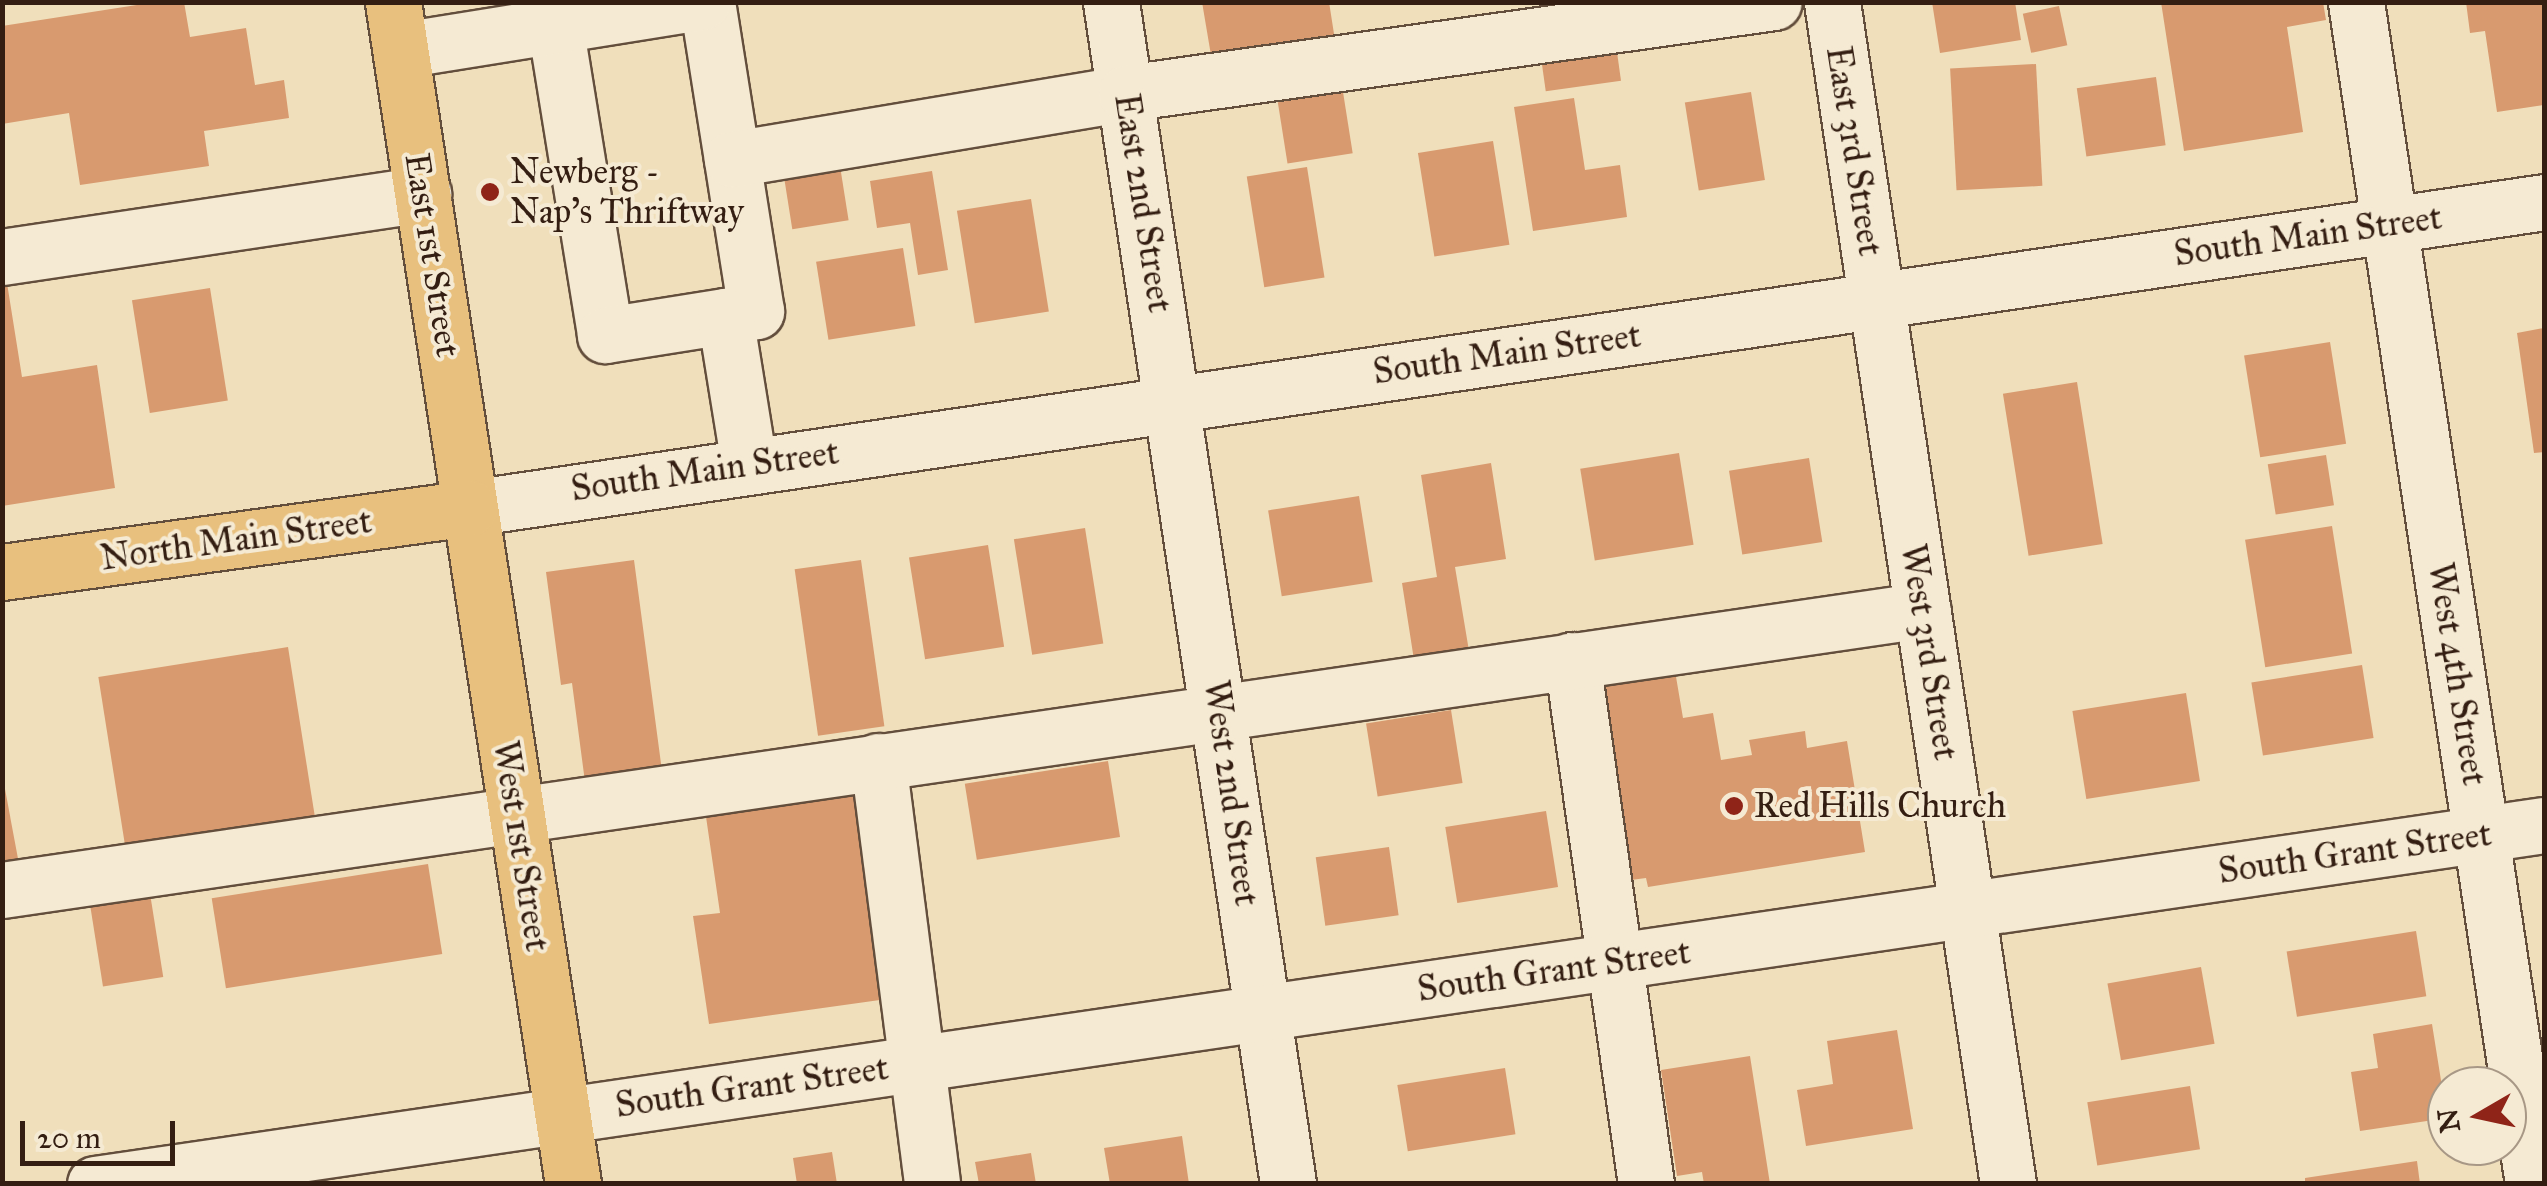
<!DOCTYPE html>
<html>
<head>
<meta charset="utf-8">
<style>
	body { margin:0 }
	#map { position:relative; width:2547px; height:1186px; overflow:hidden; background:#f0dfbb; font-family:"IM FELL Great Primer",serif }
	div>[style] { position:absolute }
	.building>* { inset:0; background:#d89a6f; transform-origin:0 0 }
	.roads { filter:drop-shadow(2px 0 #634e3c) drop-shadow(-2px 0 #634e3c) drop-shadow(0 2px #634e3c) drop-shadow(0 -2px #634e3c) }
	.minor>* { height:55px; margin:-27.5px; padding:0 27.5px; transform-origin:27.5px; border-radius:27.5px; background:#f5ead3 }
	.major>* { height:55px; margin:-27.5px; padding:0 27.5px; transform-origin:27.5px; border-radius:27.5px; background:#e8c07e }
	.dots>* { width:28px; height:28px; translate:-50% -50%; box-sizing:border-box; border:5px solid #f5ead3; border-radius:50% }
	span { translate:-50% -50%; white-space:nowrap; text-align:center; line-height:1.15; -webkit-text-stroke:8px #f5ead3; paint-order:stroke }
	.street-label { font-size:35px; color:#341e12 }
	.poi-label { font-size:35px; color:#341e12 }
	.left { translate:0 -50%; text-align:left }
	.frame { position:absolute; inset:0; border:5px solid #341e12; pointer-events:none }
	.north { position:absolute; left:2427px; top:1066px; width:100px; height:100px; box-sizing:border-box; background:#f5ead3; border:2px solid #a89886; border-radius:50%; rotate:261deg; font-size:28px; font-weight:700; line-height:40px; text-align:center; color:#341e12 }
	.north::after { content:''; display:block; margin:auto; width:35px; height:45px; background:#8f2418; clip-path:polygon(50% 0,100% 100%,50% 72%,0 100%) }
	.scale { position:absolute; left:20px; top:1121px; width:155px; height:45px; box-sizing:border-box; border:5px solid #341e12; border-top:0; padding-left:12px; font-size:30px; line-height:35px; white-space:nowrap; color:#341e12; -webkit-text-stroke:8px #f5ead3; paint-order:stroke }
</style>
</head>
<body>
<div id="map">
	<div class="building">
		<div style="clip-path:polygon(156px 2px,184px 2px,190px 37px,246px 28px,255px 85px,284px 80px,289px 118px,204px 131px,209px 166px,80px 185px,69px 113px,2px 124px,2px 26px)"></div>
		<div style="clip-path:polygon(1202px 2px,1329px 2px,1337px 53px,1214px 73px)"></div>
		<div style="clip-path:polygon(1932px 2px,2015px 2px,2021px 40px,1940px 53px)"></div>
		<div style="clip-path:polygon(2161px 2px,2323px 2px,2326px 20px,2287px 27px,2303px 132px,2184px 151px)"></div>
		<div style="clip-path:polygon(2466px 2px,2544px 2px,2544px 105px,2497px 112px,2485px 31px,2470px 33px)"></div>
		<div style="left:2059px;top:6px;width:40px;height:37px;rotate:78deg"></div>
		<div style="left:1616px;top:45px;width:36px;height:76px;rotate:82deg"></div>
		<div style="left:2036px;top:64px;width:122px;height:86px;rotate:87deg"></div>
		<div style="left:2156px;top:77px;width:69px;height:80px;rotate:82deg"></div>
		<div style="left:1343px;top:92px;width:62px;height:66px;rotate:81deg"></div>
		<div style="left:1751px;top:92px;width:89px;height:67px;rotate:81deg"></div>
		<div style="clip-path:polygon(1574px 98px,1585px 170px,1620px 165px,1627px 217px,1533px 231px,1514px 107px)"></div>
		<div style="left:1493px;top:141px;width:105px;height:76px;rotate:81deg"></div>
		<div style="left:840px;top:166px;width:55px;height:57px;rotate:81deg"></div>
		<div style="left:1307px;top:167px;width:112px;height:61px;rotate:81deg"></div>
		<div style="clip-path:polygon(932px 171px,948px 270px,918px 275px,910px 223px,877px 228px,870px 181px)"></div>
		<div style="left:1031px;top:199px;width:114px;height:75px;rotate:81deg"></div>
		<div style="left:903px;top:248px;width:79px;height:88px;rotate:81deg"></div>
		<div style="clip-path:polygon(7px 283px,22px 377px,97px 365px,115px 488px,2px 506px,2px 284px)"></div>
		<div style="left:210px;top:288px;width:114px;height:79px;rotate:81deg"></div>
		<div style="clip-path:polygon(2544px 328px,2544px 452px,2534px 453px,2517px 333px)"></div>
		<div style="left:2330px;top:342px;width:103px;height:87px;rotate:81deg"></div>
		<div style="left:2077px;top:382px;width:164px;height:75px;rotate:81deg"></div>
		<div style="left:1679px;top:453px;width:93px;height:100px;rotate:81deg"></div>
		<div style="left:2326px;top:455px;width:51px;height:59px;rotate:81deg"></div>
		<div style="left:1809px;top:458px;width:85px;height:81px;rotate:81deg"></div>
		<div style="clip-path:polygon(1491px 463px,1506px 559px,1455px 567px,1469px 651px,1414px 660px,1402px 583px,1437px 577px,1421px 475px)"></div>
		<div style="left:1359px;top:496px;width:87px;height:92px;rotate:81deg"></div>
		<div style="left:2332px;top:526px;width:129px;height:88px;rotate:81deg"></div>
		<div style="left:1085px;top:528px;width:117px;height:72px;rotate:81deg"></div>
		<div style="left:988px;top:545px;width:103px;height:80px;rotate:81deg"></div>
		<div style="clip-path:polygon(634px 560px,662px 771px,585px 782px,572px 683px,561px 685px,546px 572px)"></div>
		<div style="left:861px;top:560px;width:168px;height:67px;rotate:82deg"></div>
		<div style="left:288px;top:647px;width:178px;height:192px;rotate:81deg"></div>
		<div style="clip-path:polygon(1673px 659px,1683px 718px,1713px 713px,1721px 760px,1752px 755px,1749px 740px,1805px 731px,1807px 748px,1847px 741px,1865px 852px,1648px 887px,1646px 878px,1623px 881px,1590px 672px)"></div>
		<div style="left:2362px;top:665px;width:74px;height:112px;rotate:81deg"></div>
		<div style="left:2186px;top:693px;width:89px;height:115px;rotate:81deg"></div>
		<div style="left:1451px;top:710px;width:74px;height:86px;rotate:81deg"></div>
		<div style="left:1108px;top:761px;width:77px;height:145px;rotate:81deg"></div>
		<div style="clip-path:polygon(2px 773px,19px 864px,2px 866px)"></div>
		<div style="clip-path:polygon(857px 782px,887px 999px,709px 1024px,693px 916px,720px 913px,704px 803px)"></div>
		<div style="left:1546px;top:811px;width:77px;height:102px;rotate:81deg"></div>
		<div style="left:1389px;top:847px;width:69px;height:74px;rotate:82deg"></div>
		<div style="left:428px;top:864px;width:91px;height:219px;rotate:81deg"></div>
		<div style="left:149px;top:887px;width:91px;height:61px;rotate:81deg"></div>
		<div style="left:2416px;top:931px;width:66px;height:131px;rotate:81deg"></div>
		<div style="left:2201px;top:967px;width:78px;height:95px;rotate:80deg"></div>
		<div style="clip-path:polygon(2432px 1024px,2447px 1118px,2360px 1131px,2351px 1072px,2378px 1068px,2373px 1034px)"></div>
		<div style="clip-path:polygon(1897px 1030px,1913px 1129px,1806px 1146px,1797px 1090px,1833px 1084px,1827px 1041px)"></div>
		<div style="clip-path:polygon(1750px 1056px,1770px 1184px,1704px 1184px,1702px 1172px,1677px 1176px,1661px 1070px)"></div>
		<div style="left:1505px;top:1068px;width:67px;height:109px;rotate:81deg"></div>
		<div style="left:2190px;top:1086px;width:64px;height:104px;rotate:81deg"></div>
		<div style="clip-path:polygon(1182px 1136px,1189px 1184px,1110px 1184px,1104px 1148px)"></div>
		<div style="clip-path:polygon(832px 1152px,837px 1184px,797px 1184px,793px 1158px)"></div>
		<div style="clip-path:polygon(1031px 1153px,1036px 1184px,979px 1184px,975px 1162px)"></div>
		<div style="clip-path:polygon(2417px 1161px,2420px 1184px,2305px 1184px,2305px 1178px)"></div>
	</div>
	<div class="roads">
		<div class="minor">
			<div style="left:1111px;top:2px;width:1195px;rotate:81.48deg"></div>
			<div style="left:1832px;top:2px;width:1195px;rotate:81.53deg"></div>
			<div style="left:2356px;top:2px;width:1195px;rotate:81.48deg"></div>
			<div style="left:555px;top:25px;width:314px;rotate:80.8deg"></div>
			<div style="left:605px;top:335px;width:153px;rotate:-9deg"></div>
			<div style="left:756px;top:311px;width:313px;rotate:-99deg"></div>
			<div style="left:401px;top:50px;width:305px;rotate:-9.1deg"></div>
			<div style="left:732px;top:159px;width:399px;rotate:-9.5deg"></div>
			<div style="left:1126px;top:93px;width:654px;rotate:-7.99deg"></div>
			<div style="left:2px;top:257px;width:426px;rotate:-8.5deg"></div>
			<div style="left:725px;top:316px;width:150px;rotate:80.8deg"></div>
			<div style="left:470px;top:508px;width:2096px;rotate:-8.39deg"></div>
			<div style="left:1572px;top:660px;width:529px;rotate:81.96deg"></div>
			<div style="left:878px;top:761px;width:426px;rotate:82.7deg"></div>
			<div style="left:2px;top:890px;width:1941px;rotate:-8.29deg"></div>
			<div style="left:95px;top:1184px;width:2475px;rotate:-8.34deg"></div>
		</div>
		<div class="major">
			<div style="left:393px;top:2px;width:1196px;rotate:81.34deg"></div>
			<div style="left:2px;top:572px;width:472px;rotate:-7.8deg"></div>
		</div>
	</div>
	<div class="dots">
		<div style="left:490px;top:192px;background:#8f2418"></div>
		<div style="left:1734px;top:806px;background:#8f2418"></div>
	</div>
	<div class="street-label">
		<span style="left:1854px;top:151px;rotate:81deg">East 3rd Street</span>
		<span style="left:1143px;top:203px;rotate:81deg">East 2nd Street</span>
		<span style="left:2308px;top:236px;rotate:-8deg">South Main Street</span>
		<span style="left:432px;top:255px;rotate:81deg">East 1st Street</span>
		<span style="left:1507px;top:354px;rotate:-8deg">South Main Street</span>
		<span style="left:705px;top:471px;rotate:-8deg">South Main Street</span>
		<span style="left:236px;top:540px;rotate:-8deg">North Main Street</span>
		<span style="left:1929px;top:652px;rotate:81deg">West 3rd Street</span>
		<span style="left:2457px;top:674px;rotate:81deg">West 4th Street</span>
		<span style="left:1231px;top:793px;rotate:82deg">West 2nd Street</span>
		<span style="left:521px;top:846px;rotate:81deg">West 1st Street</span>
		<span style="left:2355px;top:853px;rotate:-8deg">South Grant Street</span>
		<span style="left:1554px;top:971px;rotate:-8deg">South Grant Street</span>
		<span style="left:752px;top:1087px;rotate:-8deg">South Grant Street</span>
	</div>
	<div class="poi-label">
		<span class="left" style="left:510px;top:192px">Newberg -<br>Nap's Thriftway</span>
		<span class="left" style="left:1754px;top:806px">Red Hills Church</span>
	</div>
	<div class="frame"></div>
	<div class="north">N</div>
	<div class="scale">20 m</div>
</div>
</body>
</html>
